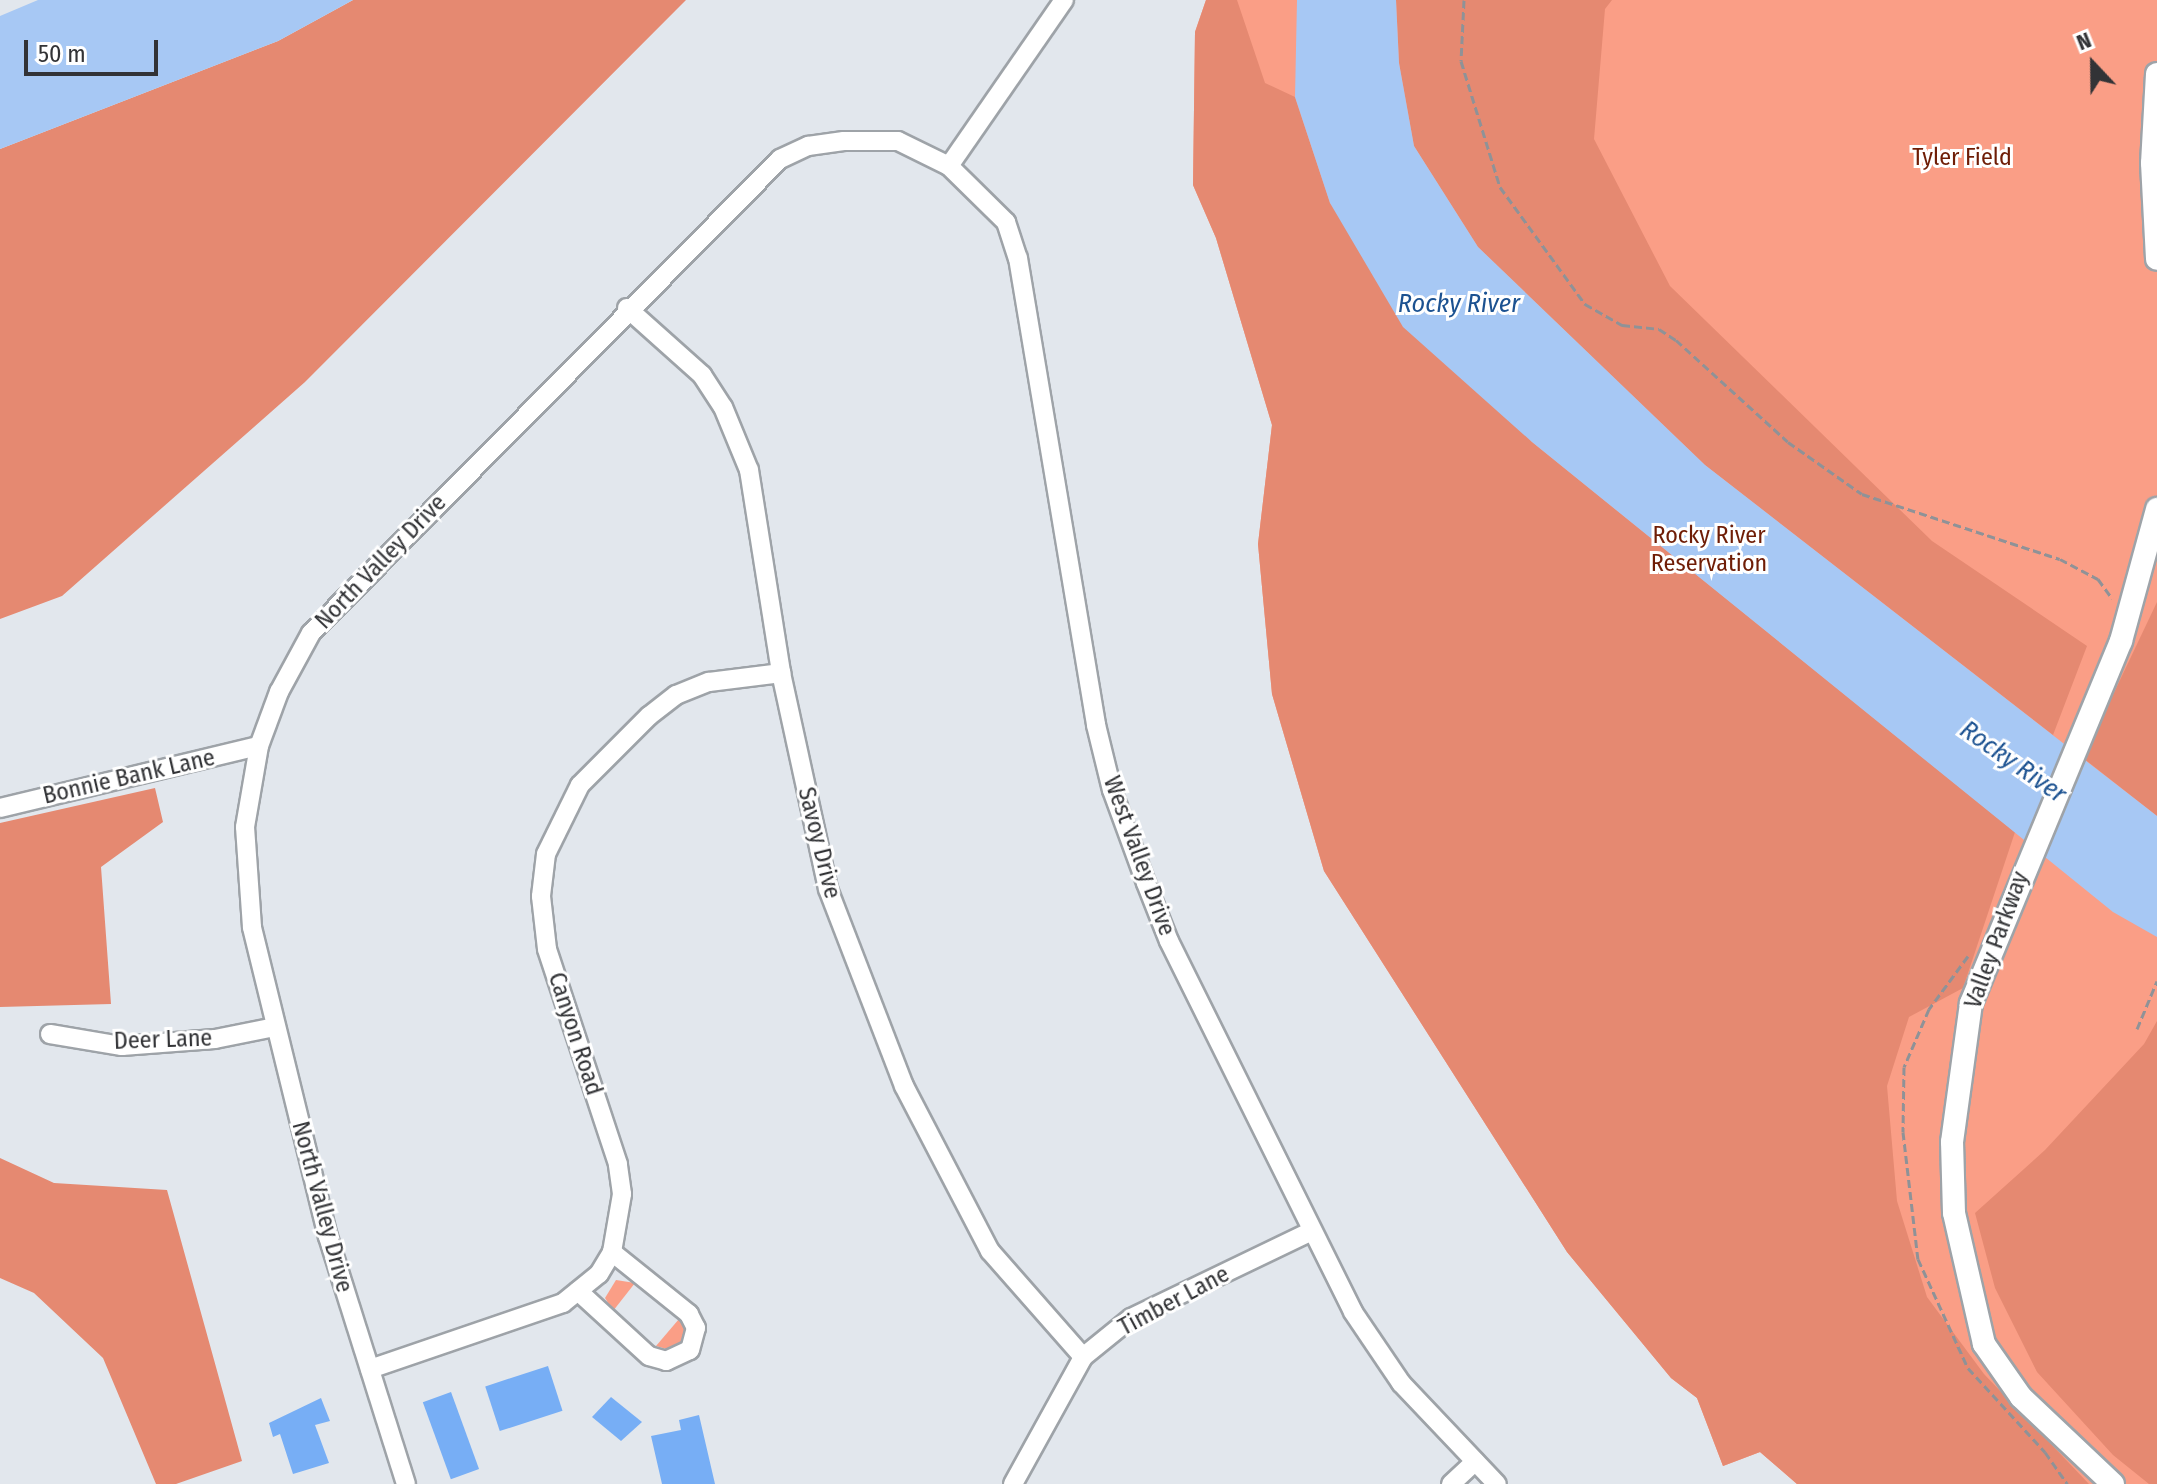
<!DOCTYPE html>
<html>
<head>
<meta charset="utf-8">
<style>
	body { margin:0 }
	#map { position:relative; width:2157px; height:1484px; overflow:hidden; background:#e2e7ed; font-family:"Fira Sans Condensed",sans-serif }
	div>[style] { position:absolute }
	.green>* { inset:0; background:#fa9e86 }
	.forest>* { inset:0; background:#e58971 }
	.water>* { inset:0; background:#a7c8f4 }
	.building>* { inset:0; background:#77aef5; transform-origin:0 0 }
	.path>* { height:3px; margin-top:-1.5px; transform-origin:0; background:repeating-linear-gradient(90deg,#8f9297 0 8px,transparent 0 12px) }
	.roads { filter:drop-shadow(2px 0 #9ea3a8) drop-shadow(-2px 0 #9ea3a8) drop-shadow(0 2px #9ea3a8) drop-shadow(0 -2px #9ea3a8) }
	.minor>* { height:18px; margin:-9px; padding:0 9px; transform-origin:9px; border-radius:9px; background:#fff }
	.tertiary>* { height:22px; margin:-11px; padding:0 11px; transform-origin:11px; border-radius:11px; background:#fff }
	span { translate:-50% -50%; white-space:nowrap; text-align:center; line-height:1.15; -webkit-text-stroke:6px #fff; paint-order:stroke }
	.park-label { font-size:24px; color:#6f1d06 }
	.street-label { font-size:24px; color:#323336 }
	.water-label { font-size:26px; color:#1c5291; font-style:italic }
	.north { position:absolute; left:2053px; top:24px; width:80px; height:80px; -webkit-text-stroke:6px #fff; paint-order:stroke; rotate:338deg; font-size:22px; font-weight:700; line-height:32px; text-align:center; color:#323336 }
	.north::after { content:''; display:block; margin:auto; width:28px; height:36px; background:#323336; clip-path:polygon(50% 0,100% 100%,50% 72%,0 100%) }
	.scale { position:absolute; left:24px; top:40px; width:134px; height:36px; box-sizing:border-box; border:4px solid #323336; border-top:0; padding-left:10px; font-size:24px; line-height:28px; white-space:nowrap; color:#323336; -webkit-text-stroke:6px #fff; paint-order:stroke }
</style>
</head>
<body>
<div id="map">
	<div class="green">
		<div style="clip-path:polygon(1206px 0,2157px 0,2157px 1484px,1797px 1484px,1760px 1452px,1723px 1466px,1697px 1398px,1671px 1378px,1567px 1252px,1324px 871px,1272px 694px,1258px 544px,1272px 425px,1216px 238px,1193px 185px,1195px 32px)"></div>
		<div style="clip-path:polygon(616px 1280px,635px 1283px,613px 1311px,605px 1298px)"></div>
		<div style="clip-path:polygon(679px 1319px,685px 1330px,682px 1343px,670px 1350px,656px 1346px)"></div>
	</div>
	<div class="forest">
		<div style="clip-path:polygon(353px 0,686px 0,305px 382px,62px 596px,0 619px,0 149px,278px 41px)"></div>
		<div style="clip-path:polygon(1206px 0,1237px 0,1265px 83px,1295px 97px,1330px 203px,1532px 442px,2015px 832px,1963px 988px,1909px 1017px,1887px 1086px,1897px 1201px,1927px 1297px,1984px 1374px,2089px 1484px,1797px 1484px,1760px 1452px,1723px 1466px,1697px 1398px,1671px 1378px,1567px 1252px,1324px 871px,1272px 694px,1258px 544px,1272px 425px,1216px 238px,1193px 185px,1195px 32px)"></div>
		<div style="clip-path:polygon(1396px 0,1612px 0,1605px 9px,1594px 139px,1670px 286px,1932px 541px,2087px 646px,2053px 735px,1705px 465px,1478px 247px,1414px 146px,1399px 63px)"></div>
		<div style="clip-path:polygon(2157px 602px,2157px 816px,2083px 758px)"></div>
		<div style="clip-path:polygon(155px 788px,163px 822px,101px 867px,111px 1004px,0 1007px,0 823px)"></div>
		<div style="clip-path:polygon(2157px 1021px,2157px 1484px,2149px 1484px,2113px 1455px,2037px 1372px,1995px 1288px,1975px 1213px,2045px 1150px,2144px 1044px)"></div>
		<div style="clip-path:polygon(0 1158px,54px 1183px,167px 1190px,242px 1461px,176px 1484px,156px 1484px,103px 1358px,34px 1293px,0 1278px)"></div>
	</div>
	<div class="water">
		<div style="clip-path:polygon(38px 0,353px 0,278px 41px,0 149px,0 16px)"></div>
		<div style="clip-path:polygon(1297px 0,1396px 0,1399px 63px,1414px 146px,1478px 247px,1705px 465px,2157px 816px,2157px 937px,2113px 912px,1532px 442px,1403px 327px,1330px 203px,1295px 97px)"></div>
	</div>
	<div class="building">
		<div style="left:548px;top:1366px;width:47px;height:66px;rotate:72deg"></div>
		<div style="left:451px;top:1392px;width:82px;height:30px;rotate:70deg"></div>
		<div style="clip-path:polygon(611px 1397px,642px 1422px,621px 1441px,592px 1417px)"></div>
		<div style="clip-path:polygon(321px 1398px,330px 1421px,315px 1425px,329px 1463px,293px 1474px,280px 1434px,273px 1437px,269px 1423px)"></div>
		<div style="clip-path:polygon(699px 1415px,715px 1484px,662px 1484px,651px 1436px,681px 1430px,679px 1420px)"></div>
	</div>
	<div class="path">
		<div style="left:1464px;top:0;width:61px;rotate:92.8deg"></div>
		<div style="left:1461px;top:61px;width:132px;rotate:72.8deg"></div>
		<div style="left:1500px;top:187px;width:145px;rotate:54deg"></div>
		<div style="left:1585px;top:304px;width:43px;rotate:29.6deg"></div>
		<div style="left:1622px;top:325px;width:37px;rotate:6deg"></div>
		<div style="left:1659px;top:329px;width:20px;rotate:33deg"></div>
		<div style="left:1676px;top:340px;width:151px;rotate:42.3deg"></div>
		<div style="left:1788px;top:442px;width:90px;rotate:35.1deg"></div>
		<div style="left:1862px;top:494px;width:208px;rotate:18.2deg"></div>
		<div style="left:2060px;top:559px;width:43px;rotate:27.8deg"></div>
		<div style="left:2098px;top:579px;width:24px;rotate:54deg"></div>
		<div style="left:1968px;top:956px;width:66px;rotate:126.3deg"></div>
		<div style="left:1929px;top:1009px;width:63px;rotate:113.3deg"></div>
		<div style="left:1904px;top:1067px;width:65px;rotate:90.9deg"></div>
		<div style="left:1903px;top:1132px;width:128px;rotate:83.3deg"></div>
		<div style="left:1918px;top:1259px;width:120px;rotate:65.4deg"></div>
		<div style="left:1968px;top:1368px;width:114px;rotate:47.5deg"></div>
		<div style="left:2045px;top:1452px;width:39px;rotate:55deg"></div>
		<div style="left:2137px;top:1029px;width:52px;rotate:-67.4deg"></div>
	</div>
	<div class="roads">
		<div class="minor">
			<div style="left:949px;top:166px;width:202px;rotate:-55.3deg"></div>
			<div style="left:627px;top:308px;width:101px;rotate:41.8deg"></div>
			<div style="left:702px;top:375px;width:38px;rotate:57deg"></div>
			<div style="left:723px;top:407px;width:68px;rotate:67.6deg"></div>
			<div style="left:749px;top:470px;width:206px;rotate:81deg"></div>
			<div style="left:781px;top:673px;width:221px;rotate:77.7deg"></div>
			<div style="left:828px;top:889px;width:211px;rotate:68.9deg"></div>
			<div style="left:904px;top:1086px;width:186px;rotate:62.5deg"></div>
			<div style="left:990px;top:1251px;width:141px;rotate:48.7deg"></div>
			<div style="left:0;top:808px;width:266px;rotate:-13.5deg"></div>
			<div style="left:50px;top:1034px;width:73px;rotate:9.5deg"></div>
			<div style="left:122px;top:1046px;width:93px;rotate:-4.3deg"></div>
			<div style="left:215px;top:1039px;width:61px;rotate:-11.3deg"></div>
			<div style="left:578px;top:1291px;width:96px;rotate:42.5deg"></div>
			<div style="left:649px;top:1356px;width:18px;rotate:16deg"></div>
			<div style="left:666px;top:1361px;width:26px;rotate:-25deg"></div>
			<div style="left:690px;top:1350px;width:23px;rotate:-75deg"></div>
			<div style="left:696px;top:1328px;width:16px;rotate:-117deg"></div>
			<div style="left:689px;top:1314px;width:99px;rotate:-141.2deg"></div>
			<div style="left:370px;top:1369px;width:204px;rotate:-18.9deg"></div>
			<div style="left:563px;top:1303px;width:46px;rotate:-38.9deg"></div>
			<div style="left:599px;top:1274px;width:26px;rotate:-59deg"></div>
			<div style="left:612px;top:1252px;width:59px;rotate:-80.2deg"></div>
			<div style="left:622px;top:1194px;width:30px;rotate:-98deg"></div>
			<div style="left:618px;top:1164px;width:226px;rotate:-108.3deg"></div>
			<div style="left:547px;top:949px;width:53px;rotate:-96.5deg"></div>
			<div style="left:541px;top:896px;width:42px;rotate:-83.2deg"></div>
			<div style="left:546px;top:854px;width:77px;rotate:-63.8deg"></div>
			<div style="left:580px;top:785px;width:98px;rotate:-45deg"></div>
			<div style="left:649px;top:716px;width:34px;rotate:-38deg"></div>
			<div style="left:676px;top:695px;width:35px;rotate:-22deg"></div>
			<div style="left:709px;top:682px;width:73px;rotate:-7.1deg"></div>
			<div style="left:406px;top:1484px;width:259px;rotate:-107.5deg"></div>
			<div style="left:328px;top:1237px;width:319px;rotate:-103.8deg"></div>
			<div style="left:252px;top:927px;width:100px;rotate:-94deg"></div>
			<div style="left:245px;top:827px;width:82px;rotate:-80.2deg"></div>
			<div style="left:259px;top:746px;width:58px;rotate:-69.7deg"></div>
			<div style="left:279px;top:692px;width:67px;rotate:-61.5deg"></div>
			<div style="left:311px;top:633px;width:667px;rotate:-45.3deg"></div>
			<div style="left:780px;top:159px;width:31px;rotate:-25deg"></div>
			<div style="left:808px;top:146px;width:36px;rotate:-8deg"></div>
			<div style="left:844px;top:141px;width:54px"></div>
			<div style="left:898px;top:141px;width:57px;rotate:26.1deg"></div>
			<div style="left:949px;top:166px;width:80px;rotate:44.5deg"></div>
			<div style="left:1006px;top:222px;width:38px;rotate:72deg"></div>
			<div style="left:1018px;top:258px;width:473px;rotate:80.5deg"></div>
			<div style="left:1096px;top:725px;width:67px;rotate:76.2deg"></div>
			<div style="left:1112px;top:790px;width:99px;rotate:69.9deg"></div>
			<div style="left:1146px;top:883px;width:62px;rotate:68.4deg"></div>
			<div style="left:1169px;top:941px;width:414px;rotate:63.6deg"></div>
			<div style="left:1353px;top:1312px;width:86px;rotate:55.9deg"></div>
			<div style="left:1401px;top:1383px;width:139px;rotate:46.5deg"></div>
			<div style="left:1013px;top:1484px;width:145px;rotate:-61.1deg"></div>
			<div style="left:1083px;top:1357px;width:62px;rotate:-39.1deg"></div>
			<div style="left:1131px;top:1318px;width:201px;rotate:-25.7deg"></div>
			<div style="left:1451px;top:1484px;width:33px;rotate:-43deg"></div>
		</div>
		<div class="tertiary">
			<div style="left:2157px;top:74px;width:89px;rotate:93.2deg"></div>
			<div style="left:2152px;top:163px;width:96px;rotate:87deg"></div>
			<div style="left:2113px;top:1484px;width:127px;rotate:-136.6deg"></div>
			<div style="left:2021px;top:1397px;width:65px;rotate:-124.9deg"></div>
			<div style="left:1984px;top:1344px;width:134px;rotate:-102.9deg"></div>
			<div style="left:1954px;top:1213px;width:71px;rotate:-91.6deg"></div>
			<div style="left:1952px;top:1142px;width:140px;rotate:-82.2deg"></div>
			<div style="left:1971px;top:1003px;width:392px;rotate:-67.5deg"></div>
			<div style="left:2121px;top:641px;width:137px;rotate:-74.7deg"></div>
		</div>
	</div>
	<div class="park-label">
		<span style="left:1962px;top:158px">Tyler Field</span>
		<span style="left:1709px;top:550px">Rocky River<br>Reservation</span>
	</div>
	<div class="street-label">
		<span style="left:381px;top:562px;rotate:-46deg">North Valley Drive</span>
		<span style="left:129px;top:777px;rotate:-13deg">Bonnie Bank Lane</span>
		<span style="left:819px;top:843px;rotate:76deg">Savoy Drive</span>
		<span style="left:1139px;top:856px;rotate:70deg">West Valley Drive</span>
		<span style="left:1997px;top:940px;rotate:-70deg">Valley Parkway</span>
		<span style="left:575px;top:1034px;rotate:72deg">Canyon Road</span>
		<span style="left:163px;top:1040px;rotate:-2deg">Deer Lane</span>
		<span style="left:322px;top:1207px;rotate:75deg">North Valley Drive</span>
		<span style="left:1174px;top:1301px;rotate:-28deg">Timber Lane</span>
	</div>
	<div class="water-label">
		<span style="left:1459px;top:304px">Rocky River</span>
		<span style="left:2013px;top:762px;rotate:35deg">Rocky River</span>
	</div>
	<div class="north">N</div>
	<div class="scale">50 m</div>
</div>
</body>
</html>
